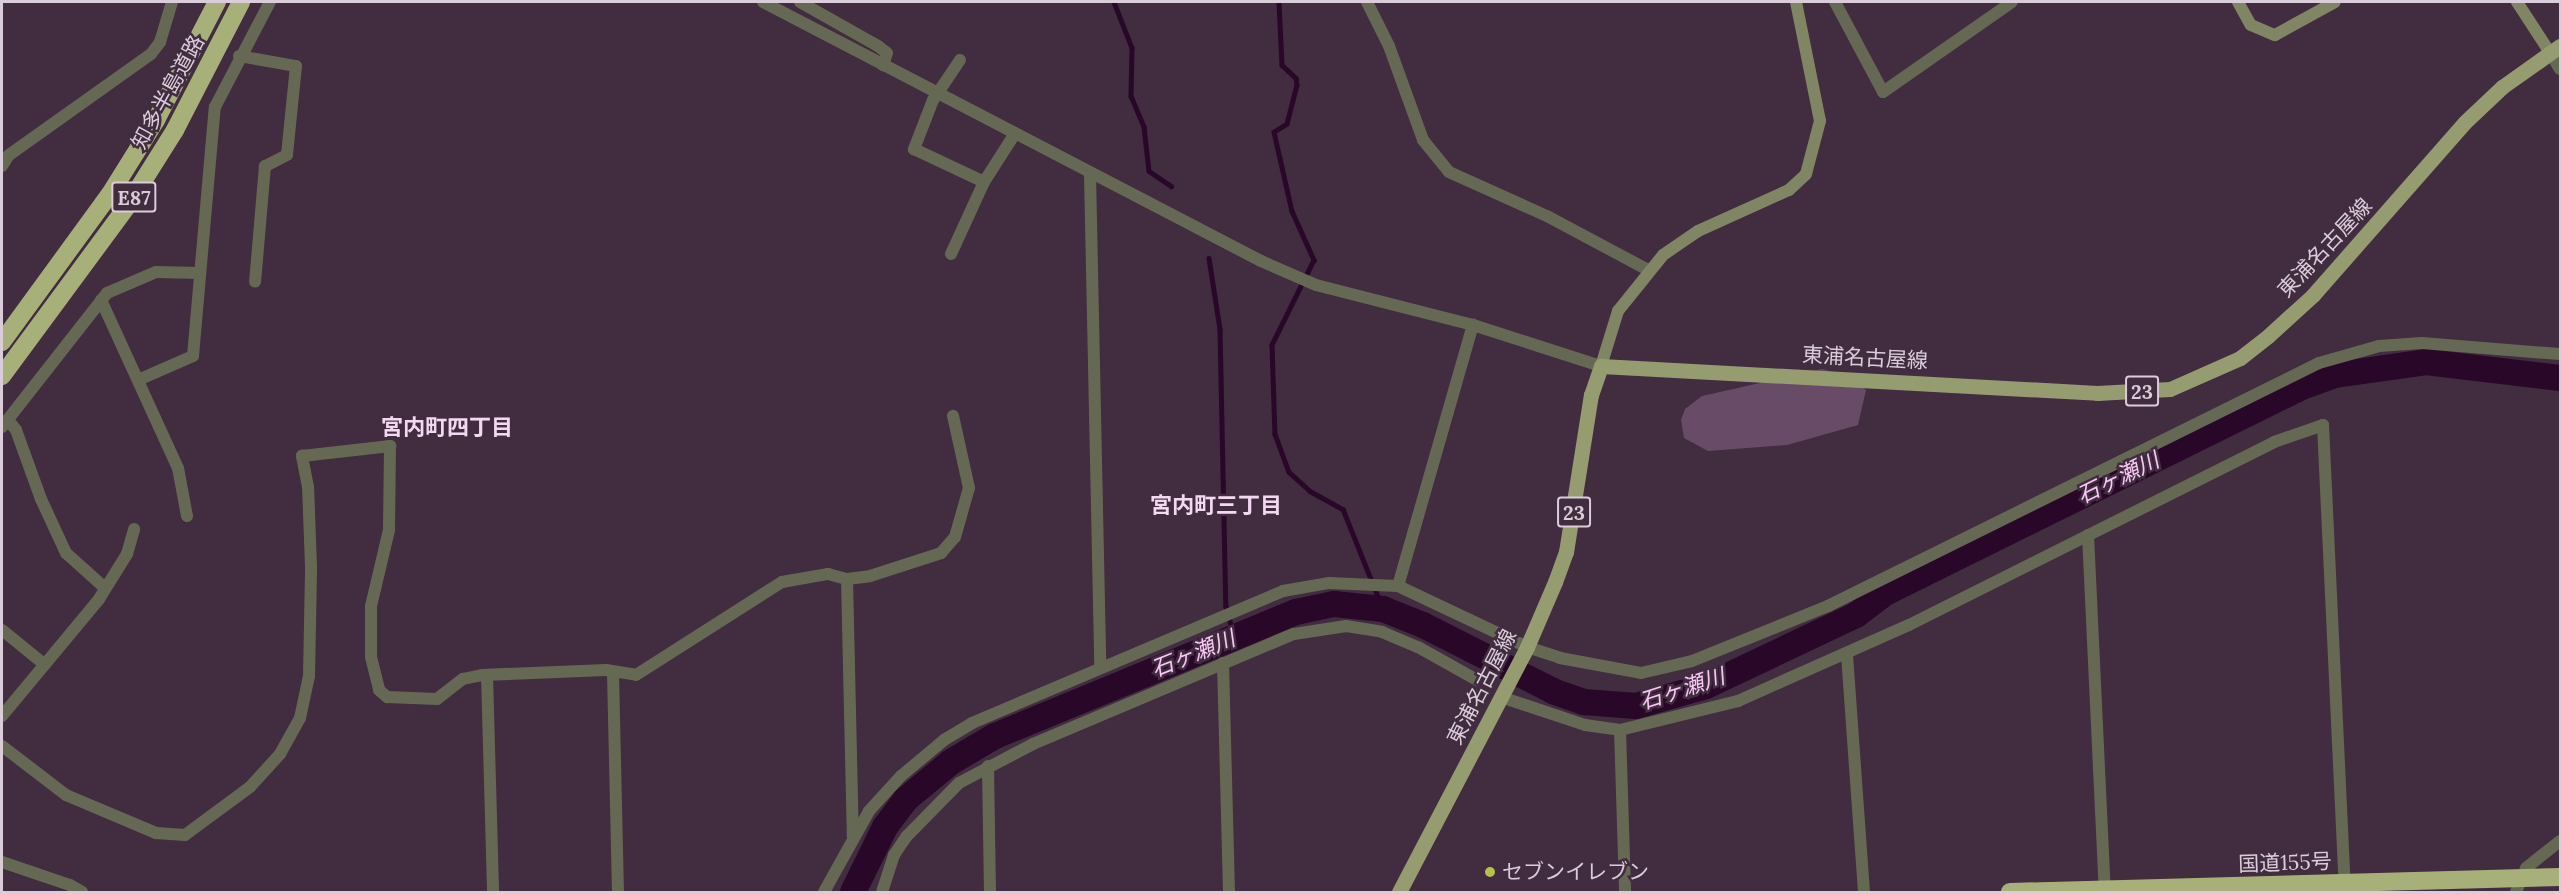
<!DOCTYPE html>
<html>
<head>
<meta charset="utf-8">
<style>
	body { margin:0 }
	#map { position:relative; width:2562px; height:894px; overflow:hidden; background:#412c40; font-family:Lora,"Noto Sans JP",serif }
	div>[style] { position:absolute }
	.green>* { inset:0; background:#684c67 }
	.stream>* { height:4.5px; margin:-2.25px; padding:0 2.25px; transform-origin:2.25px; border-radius:2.25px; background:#280728 }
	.river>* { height:26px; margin:-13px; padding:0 13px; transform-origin:13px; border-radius:13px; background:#280728 }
	.street>* { height:12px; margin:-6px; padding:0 6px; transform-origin:6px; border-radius:6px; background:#656953 }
	.secondary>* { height:12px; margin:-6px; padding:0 6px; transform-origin:6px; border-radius:6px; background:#808663 }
	.primary>* { height:15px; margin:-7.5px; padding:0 7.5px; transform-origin:7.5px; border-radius:7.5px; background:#959c6f }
	.highway>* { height:18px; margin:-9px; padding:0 9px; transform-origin:9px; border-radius:9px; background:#a8b07a }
	.dots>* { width:16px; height:16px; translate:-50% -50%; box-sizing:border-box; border:3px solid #412c40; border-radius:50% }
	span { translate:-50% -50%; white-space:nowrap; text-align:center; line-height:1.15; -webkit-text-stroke:5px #412c40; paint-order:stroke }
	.shield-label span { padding:2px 4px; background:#412c40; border:2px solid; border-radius:4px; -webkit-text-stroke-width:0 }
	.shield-label { font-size:20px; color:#dacdd9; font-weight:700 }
	.street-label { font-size:21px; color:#dacdd9 }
	.poi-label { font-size:21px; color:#dacdd9 }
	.left { translate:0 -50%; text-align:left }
	.neighbourhood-label { font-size:22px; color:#f3d8f1; font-weight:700 }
	.water-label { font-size:22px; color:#fac8f7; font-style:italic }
	.frame { position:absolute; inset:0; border:3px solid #dacdd9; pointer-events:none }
</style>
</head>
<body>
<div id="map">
	<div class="green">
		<div style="clip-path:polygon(1822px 369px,1847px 376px,1866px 390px,1858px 425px,1787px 445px,1708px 451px,1684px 438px,1681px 420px,1685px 409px,1702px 396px)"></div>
	</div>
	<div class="stream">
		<div style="left:1114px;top:2px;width:49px;rotate:68.6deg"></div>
		<div style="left:1132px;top:48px;width:48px;rotate:91.2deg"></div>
		<div style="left:1131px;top:96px;width:34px;rotate:67deg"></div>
		<div style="left:1144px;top:127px;width:44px;rotate:83.5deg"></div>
		<div style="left:1149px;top:171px;width:27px;rotate:34deg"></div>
		<div style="left:1279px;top:2px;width:63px;rotate:87.3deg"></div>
		<div style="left:1282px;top:65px;width:19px;rotate:43deg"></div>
		<div style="left:1296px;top:78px;width:7px;rotate:82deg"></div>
		<div style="left:1297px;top:85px;width:40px;rotate:104.4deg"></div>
		<div style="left:1287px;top:124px;width:15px;rotate:148deg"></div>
		<div style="left:1274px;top:132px;width:81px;rotate:77.2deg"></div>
		<div style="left:1292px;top:211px;width:54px;rotate:65.8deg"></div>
		<div style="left:1314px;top:260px;width:95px;rotate:116.3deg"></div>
		<div style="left:1272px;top:345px;width:89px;rotate:88.1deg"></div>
		<div style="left:1275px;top:434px;width:40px;rotate:69.8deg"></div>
		<div style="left:1289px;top:472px;width:28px;rotate:42deg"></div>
		<div style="left:1310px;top:491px;width:38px;rotate:29deg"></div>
		<div style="left:1343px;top:509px;width:108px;rotate:68.2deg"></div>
		<div style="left:1209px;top:258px;width:72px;rotate:81.2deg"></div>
		<div style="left:1220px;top:329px;width:277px;rotate:88.8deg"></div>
		<div style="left:1226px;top:606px;width:30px;rotate:75deg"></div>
	</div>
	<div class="river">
		<div style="left:853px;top:892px;width:72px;rotate:-63.8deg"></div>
		<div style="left:885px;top:827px;width:34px;rotate:-53deg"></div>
		<div style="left:905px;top:800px;width:60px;rotate:-39.6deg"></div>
		<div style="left:951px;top:762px;width:51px;rotate:-30.6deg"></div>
		<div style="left:995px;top:736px;width:326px;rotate:-22.4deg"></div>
		<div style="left:1296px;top:612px;width:39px;rotate:-12deg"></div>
		<div style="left:1334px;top:604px;width:49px;rotate:5.8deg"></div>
		<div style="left:1383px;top:609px;width:43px;rotate:21.8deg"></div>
		<div style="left:1423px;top:625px;width:148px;rotate:26.9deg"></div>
		<div style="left:1555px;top:692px;width:31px;rotate:19deg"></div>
		<div style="left:1584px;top:702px;width:52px;rotate:4.4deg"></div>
		<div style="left:1636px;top:706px;width:73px;rotate:-15.9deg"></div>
		<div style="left:1706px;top:686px;width:166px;rotate:-25.3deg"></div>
		<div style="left:1856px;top:615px;width:36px;rotate:-37deg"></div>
		<div style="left:1885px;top:593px;width:462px;rotate:-26.3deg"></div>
		<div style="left:2299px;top:388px;width:38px;rotate:-20deg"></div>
		<div style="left:2335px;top:375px;width:92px;rotate:-8.1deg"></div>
		<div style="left:2426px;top:362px;width:135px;rotate:6.8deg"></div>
	</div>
	<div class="street">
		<div style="left:763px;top:2px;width:561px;rotate:27.48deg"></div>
		<div style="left:1261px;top:261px;width:60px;rotate:23.6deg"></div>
		<div style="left:1316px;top:285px;width:162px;rotate:14.3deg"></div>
		<div style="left:1473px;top:325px;width:134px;rotate:17.8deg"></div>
		<div style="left:800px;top:2px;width:90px;rotate:29.4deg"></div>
		<div style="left:878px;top:46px;width:11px;rotate:38deg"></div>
		<div style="left:887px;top:53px;width:13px;rotate:108deg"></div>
		<div style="left:1367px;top:2px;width:49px;rotate:63.4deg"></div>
		<div style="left:1389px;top:46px;width:100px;rotate:70.1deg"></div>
		<div style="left:1423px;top:140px;width:41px;rotate:50.9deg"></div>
		<div style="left:1449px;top:172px;width:107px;rotate:24.2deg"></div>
		<div style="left:1547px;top:216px;width:115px;rotate:28.1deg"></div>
		<div style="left:1835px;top:2px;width:102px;rotate:61.9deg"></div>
		<div style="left:1883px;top:92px;width:157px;rotate:-34.9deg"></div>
		<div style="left:2549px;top:51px;width:21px;rotate:59deg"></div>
		<div style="left:239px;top:56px;width:58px;rotate:10deg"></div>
		<div style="left:296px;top:66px;width:89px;rotate:95.8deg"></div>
		<div style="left:287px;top:155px;width:25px;rotate:153deg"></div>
		<div style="left:265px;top:166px;width:116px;rotate:94.9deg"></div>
		<div style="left:960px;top:60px;width:48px;rotate:124deg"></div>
		<div style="left:933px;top:100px;width:53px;rotate:111.2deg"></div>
		<div style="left:914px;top:149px;width:77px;rotate:25.2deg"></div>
		<div style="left:2px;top:166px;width:13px;rotate:-58deg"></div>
		<div style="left:9px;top:155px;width:174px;rotate:-35.4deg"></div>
		<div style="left:151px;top:54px;width:15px;rotate:-53deg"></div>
		<div style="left:160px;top:42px;width:42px;rotate:-73.3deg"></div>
		<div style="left:1090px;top:174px;width:494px;rotate:88.8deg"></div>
		<div style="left:951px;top:254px;width:79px;rotate:-65.4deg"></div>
		<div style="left:984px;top:182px;width:56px;rotate:-57.4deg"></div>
		<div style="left:101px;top:300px;width:185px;rotate:65.4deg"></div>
		<div style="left:178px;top:468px;width:49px;rotate:79.4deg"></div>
		<div style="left:138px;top:380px;width:60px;rotate:-23.6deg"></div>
		<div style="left:193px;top:356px;width:250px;rotate:-85deg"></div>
		<div style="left:215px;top:107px;width:119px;rotate:-62.4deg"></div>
		<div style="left:8px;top:420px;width:13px;rotate:51deg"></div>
		<div style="left:16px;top:430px;width:73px;rotate:70.1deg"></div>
		<div style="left:41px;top:499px;width:60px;rotate:65.2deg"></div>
		<div style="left:66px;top:553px;width:52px;rotate:41.9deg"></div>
		<div style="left:2px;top:427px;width:170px;rotate:-51.9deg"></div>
		<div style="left:107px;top:293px;width:53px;rotate:-23.2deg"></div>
		<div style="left:156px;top:272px;width:44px;rotate:1.3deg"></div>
		<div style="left:2088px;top:535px;width:355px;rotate:87.3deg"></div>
		<div style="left:847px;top:579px;width:258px;rotate:88.7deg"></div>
		<div style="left:1398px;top:586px;width:272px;rotate:-74deg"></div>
		<div style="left:2px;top:630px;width:55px;rotate:39.1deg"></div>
		<div style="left:1847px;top:655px;width:238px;rotate:85.9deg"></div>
		<div style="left:1223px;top:663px;width:229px;rotate:88.5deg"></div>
		<div style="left:613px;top:673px;width:219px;rotate:88.7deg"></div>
		<div style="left:487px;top:675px;width:217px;rotate:88.4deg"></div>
		<div style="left:1501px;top:697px;width:89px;rotate:18.4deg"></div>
		<div style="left:1585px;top:725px;width:35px;rotate:8deg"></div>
		<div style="left:1620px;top:730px;width:122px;rotate:-13.8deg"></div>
		<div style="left:1738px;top:701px;width:187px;rotate:-24deg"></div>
		<div style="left:1909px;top:625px;width:408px;rotate:-26.6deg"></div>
		<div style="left:2274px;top:442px;width:52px;rotate:-19.1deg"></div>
		<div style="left:2323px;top:425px;width:460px;rotate:87.3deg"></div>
		<div style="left:2px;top:716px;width:152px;rotate:-50.3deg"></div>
		<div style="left:99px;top:599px;width:53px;rotate:-58.1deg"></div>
		<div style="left:127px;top:554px;width:26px;rotate:-74deg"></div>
		<div style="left:1620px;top:730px;width:162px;rotate:88.2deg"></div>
		<div style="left:2px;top:746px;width:81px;rotate:37.4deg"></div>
		<div style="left:66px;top:795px;width:98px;rotate:22.9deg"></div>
		<div style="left:156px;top:833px;width:29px;rotate:4deg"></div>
		<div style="left:185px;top:835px;width:81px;rotate:-36.4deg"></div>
		<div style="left:250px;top:787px;width:45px;rotate:-47.7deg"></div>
		<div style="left:280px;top:754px;width:41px;rotate:-60.9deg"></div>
		<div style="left:300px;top:718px;width:43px;rotate:-77.9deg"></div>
		<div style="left:309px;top:676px;width:109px;rotate:-88.9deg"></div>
		<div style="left:311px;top:567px;width:80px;rotate:-92.1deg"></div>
		<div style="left:308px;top:487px;width:32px;rotate:-101deg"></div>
		<div style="left:302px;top:456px;width:89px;rotate:-6.5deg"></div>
		<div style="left:390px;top:446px;width:84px;rotate:90.7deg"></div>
		<div style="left:389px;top:530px;width:78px;rotate:103.3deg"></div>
		<div style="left:371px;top:606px;width:51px;rotate:90deg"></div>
		<div style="left:371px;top:657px;width:34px;rotate:76deg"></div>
		<div style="left:379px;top:690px;width:11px;rotate:41deg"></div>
		<div style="left:387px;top:697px;width:50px;rotate:2.3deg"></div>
		<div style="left:437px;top:699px;width:33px;rotate:-38deg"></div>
		<div style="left:463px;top:679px;width:19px;rotate:-12deg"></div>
		<div style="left:482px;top:675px;width:124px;rotate:-2.3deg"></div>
		<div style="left:606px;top:670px;width:30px;rotate:9deg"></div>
		<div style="left:636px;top:675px;width:173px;rotate:-32.5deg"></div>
		<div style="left:782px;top:582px;width:47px;rotate:-9.9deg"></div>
		<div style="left:828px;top:574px;width:20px;rotate:15deg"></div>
		<div style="left:847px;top:579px;width:23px;rotate:-7deg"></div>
		<div style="left:870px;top:576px;width:75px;rotate:-17.9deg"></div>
		<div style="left:941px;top:553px;width:21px;rotate:-49deg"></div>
		<div style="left:955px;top:537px;width:51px;rotate:-74.1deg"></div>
		<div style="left:969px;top:488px;width:74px;rotate:-102.5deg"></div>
		<div style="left:988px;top:766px;width:126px;rotate:89.1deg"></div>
		<div style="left:2px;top:862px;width:72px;rotate:18.7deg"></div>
		<div style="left:70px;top:885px;width:14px;rotate:30deg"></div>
		<div style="left:824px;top:892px;width:93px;rotate:-60.9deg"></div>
		<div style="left:869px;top:811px;width:47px;rotate:-47.6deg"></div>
		<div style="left:901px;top:776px;width:56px;rotate:-39.9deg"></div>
		<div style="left:944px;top:740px;width:33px;rotate:-31deg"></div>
		<div style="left:972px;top:723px;width:338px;rotate:-23deg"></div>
		<div style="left:1283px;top:591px;width:47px;rotate:-9.9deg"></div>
		<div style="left:1329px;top:583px;width:69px;rotate:2.5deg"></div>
		<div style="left:1398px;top:586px;width:143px;rotate:25.3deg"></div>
		<div style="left:1527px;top:647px;width:35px;rotate:18deg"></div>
		<div style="left:1560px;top:658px;width:82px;rotate:10.5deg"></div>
		<div style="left:1641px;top:673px;width:52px;rotate:-13.2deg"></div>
		<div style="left:1692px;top:661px;width:147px;rotate:-22deg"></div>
		<div style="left:1828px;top:606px;width:548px;rotate:-26.33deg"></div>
		<div style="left:2319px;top:363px;width:62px;rotate:-15.8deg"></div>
		<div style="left:2379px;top:346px;width:43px;rotate:-4deg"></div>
		<div style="left:2422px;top:343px;width:138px;rotate:4.6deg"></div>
		<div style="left:882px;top:892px;width:39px;rotate:-72deg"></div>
		<div style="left:894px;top:855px;width:22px;rotate:-56deg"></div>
		<div style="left:906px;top:837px;width:76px;rotate:-45.5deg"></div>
		<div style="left:959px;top:783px;width:84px;rotate:-27.8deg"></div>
		<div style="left:1033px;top:744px;width:283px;rotate:-22.9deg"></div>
		<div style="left:1294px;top:634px;width:53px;rotate:-8.7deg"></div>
		<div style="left:1346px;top:626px;width:36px;rotate:9deg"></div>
		<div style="left:1382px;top:632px;width:39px;rotate:23deg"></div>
		<div style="left:1418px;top:647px;width:68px;rotate:29.2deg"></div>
		<div style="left:2516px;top:892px;width:26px;rotate:-67deg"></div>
		<div style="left:2526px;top:868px;width:43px;rotate:-38.5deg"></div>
	</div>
	<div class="secondary">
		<div style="left:2238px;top:2px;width:26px;rotate:61deg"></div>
		<div style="left:2251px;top:25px;width:26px;rotate:23deg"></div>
		<div style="left:2275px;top:35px;width:68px;rotate:-28.8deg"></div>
		<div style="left:2517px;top:2px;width:59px;rotate:56.9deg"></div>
		<div style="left:1601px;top:366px;width:58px;rotate:-72.8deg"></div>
		<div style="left:1618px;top:311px;width:72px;rotate:-51.2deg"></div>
		<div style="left:1663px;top:255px;width:42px;rotate:-34.4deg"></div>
		<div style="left:1698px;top:231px;width:100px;rotate:-24.3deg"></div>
		<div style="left:1789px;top:190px;width:23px;rotate:-43deg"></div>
		<div style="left:1806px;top:174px;width:55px;rotate:-75.2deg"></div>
		<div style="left:1820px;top:121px;width:121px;rotate:-101.4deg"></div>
	</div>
	<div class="primary">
		<div style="left:1399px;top:892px;width:276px;rotate:-62.4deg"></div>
		<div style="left:1527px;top:647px;width:71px;rotate:-66.7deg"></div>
		<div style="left:1555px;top:582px;width:32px;rotate:-70deg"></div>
		<div style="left:1566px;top:552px;width:159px;rotate:-81deg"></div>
		<div style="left:1591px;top:395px;width:31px;rotate:-71deg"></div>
		<div style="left:1601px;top:366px;width:497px;rotate:3.1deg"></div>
		<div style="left:2097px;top:393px;width:73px;rotate:-3.1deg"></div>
		<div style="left:2170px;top:389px;width:77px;rotate:-23.9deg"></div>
		<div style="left:2240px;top:358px;width:36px;rotate:-38deg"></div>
		<div style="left:2268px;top:336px;width:61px;rotate:-42.3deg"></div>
		<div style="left:2313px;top:295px;width:230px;rotate:-48.7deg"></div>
		<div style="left:2465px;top:122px;width:51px;rotate:-43.4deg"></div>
		<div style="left:2502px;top:87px;width:71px;rotate:-35.3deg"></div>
	</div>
	<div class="highway">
		<div style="left:2px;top:342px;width:183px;rotate:-53.9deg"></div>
		<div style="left:110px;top:194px;width:87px;rotate:-58.1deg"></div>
		<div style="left:156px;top:120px;width:133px;rotate:-62.7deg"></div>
		<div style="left:2px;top:376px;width:212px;rotate:-53.6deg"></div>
		<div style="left:128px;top:205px;width:89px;rotate:-57.9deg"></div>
		<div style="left:175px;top:130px;width:144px;rotate:-62.7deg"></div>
		<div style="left:2010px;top:892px;width:550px;rotate:-1.56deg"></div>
	</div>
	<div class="dots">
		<div style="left:1490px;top:872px;background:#b5c249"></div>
	</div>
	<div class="shield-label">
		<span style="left:134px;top:197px">E87</span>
		<span style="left:2142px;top:391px">23</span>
		<span style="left:1574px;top:512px">23</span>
	</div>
	<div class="street-label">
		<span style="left:168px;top:92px;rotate:-61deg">知多半島道路</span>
		<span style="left:2325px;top:248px;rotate:-47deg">東浦名古屋線</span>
		<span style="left:1865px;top:358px;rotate:3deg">東浦名古屋線</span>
		<span style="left:1482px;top:687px;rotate:-63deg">東浦名古屋線</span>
		<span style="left:2285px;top:863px;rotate:-2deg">国道155号</span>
	</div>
	<div class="poi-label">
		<span class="left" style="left:1502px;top:872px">セブンイレブン</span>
	</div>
	<div class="neighbourhood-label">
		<span style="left:447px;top:428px">宮内町四丁目</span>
		<span style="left:1216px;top:506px">宮内町三丁目</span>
	</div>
	<div class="water-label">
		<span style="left:2118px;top:478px;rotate:-26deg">石ヶ瀬川</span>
		<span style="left:1193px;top:654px;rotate:-22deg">石ヶ瀬川</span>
		<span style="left:1682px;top:689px;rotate:-18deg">石ヶ瀬川</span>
	</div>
	<div class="frame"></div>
</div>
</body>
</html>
